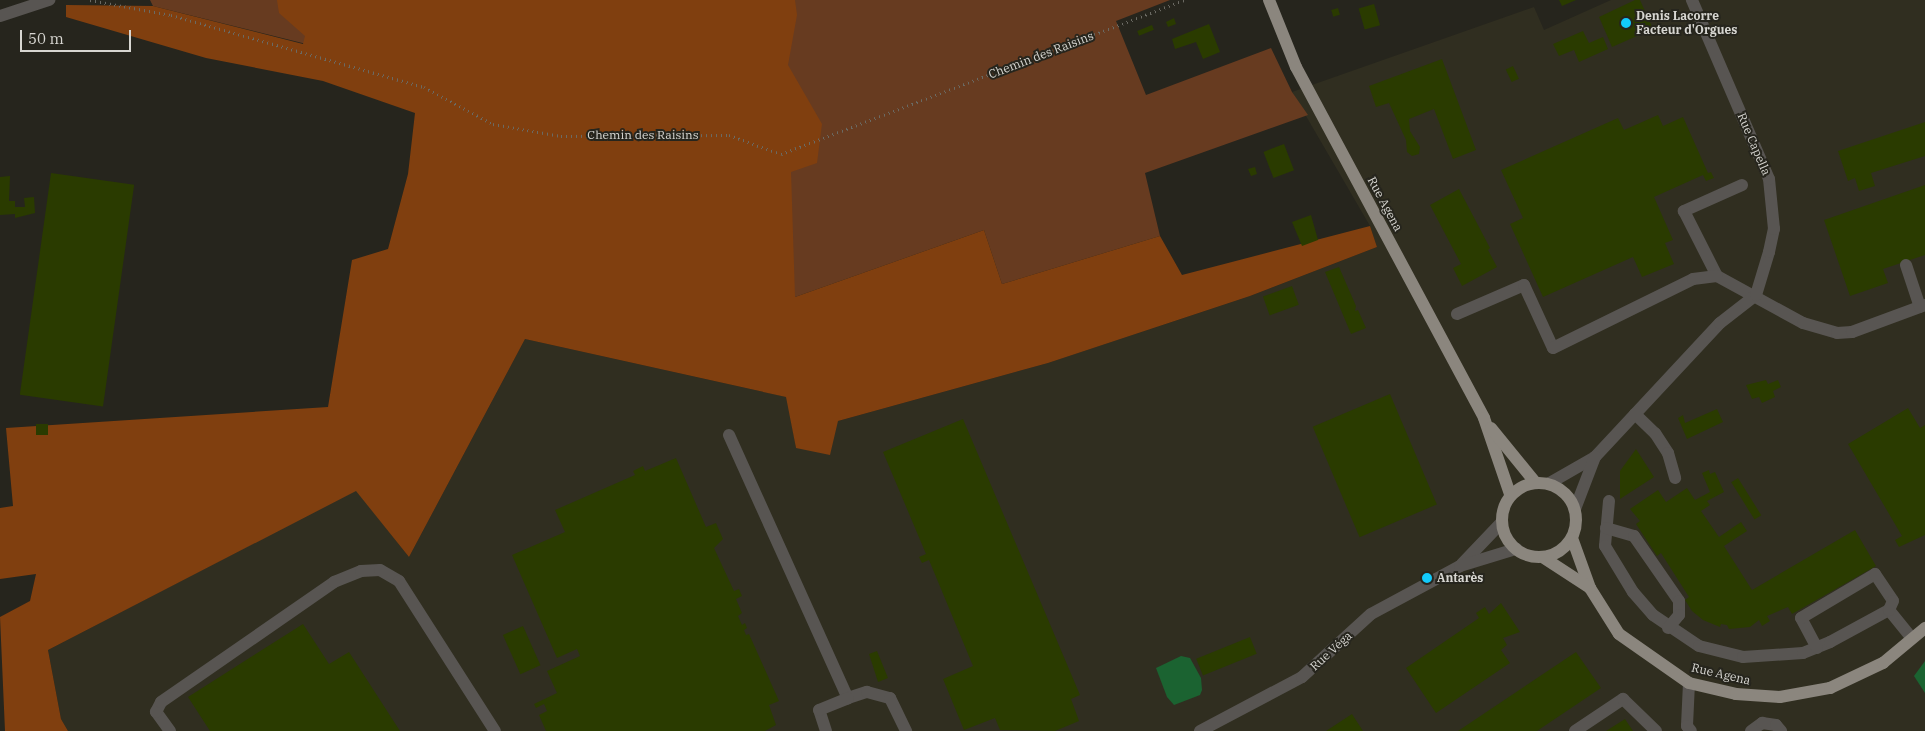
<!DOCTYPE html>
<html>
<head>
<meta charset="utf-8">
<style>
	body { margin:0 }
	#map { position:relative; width:1925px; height:731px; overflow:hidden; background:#26251d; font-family:"IBM Plex Serif",serif }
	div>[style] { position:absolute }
	.built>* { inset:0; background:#302e20 }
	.green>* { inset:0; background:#673b20 }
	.forest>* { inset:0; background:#803f0f }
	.water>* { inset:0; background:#1b6331 }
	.building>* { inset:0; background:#2a3b00; transform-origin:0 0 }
	.path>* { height:2.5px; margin-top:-1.25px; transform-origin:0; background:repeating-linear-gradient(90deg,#6b6a63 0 1px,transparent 0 5px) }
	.minor>* { height:12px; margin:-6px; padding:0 6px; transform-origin:6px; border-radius:6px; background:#585552 }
	.major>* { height:12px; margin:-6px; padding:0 6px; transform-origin:6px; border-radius:6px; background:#8b867e }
	.major>.ring { margin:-6px; padding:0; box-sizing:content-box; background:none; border:12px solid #8b867e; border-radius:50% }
	.dots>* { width:14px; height:14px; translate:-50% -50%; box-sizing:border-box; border:2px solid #26251d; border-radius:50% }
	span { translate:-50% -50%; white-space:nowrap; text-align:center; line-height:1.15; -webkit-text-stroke:4px #26251d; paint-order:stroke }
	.poi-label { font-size:12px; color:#d7d6d1; font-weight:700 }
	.left { translate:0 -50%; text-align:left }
	.street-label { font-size:12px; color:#d7d6d1 }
	.scale { position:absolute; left:20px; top:30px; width:111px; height:22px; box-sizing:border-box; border:2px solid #d7d6d1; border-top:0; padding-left:6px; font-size:15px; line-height:18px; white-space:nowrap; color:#d7d6d1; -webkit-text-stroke:4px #26251d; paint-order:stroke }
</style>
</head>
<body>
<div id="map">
	<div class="built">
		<div style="clip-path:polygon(1611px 0,1925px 0,1925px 731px,68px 731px,61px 719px,48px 650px,356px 490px,409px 557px,525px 339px,787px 397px,796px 448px,838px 421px,1048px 363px,1250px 296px,1377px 247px,1370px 226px,1292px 92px,1534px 7px,1544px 30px)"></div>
	</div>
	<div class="green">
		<div style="clip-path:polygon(150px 0,1170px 0,1116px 21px,1146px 95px,1271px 48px,1292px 92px,1308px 115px,1145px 173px,1160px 236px,1002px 284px,984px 230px,795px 297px,443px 78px,153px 6px)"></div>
	</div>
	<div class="forest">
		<div style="clip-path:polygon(277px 0,795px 0,797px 15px,788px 65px,822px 124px,817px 163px,791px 172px,795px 297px,984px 230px,1002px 284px,1160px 236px,1182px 275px,1370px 226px,1377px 247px,1250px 296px,1048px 363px,838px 421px,830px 455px,796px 448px,786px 397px,525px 339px,409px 557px,356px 491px,48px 650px,61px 719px,68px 731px,5px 731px,0 617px,30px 601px,36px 574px,0 579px,0 508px,13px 506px,6px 428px,328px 407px,352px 260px,388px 249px,408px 174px,415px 113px,323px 81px,206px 58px,66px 17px,66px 5px,153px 6px,303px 44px,305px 36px,279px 13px)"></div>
	</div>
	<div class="water">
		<div style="clip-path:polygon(1181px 656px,1190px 658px,1201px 678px,1202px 690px,1200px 695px,1174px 705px,1167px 697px,1156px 668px)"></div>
		<div style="clip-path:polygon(1925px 661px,1925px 693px,1914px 676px)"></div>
	</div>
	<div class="building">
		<div style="clip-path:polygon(1559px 0,1576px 0,1562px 6px)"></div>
		<div style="clip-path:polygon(1635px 0,1640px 0,1653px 29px,1612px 47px,1599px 17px)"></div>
		<div style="left:1374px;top:4px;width:22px;height:16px;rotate:74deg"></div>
		<div style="left:1338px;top:8px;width:7px;height:7px;rotate:74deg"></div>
		<div style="clip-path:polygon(1174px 18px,1176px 24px,1168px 27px,1166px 22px)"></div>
		<div style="clip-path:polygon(1209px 24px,1220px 52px,1203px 59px,1196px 42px,1175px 49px,1172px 39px)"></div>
		<div style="left:1152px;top:25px;width:5px;height:16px;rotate:68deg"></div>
		<div style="clip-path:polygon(1583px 31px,1589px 43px,1603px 37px,1608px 49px,1579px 62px,1574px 50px,1559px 56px,1553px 44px)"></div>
		<div style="clip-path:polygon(1442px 59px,1476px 150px,1453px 159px,1434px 109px,1409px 119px,1410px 131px,1420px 147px,1419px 154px,1412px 156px,1407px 152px,1406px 140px,1389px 103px,1376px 107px,1369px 86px)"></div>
		<div style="left:1513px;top:66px;width:14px;height:8px;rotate:65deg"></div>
		<div style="clip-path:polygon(1658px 115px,1663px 126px,1683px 117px,1708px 173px,1711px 172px,1714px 178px,1706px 181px,1703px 175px,1654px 197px,1673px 240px,1665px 243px,1674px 264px,1642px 277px,1633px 257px,1543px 297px,1510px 224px,1523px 218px,1501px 170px,1618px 118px,1624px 130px)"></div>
		<div style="clip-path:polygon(1925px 122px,1925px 156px,1871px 173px,1875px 186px,1859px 191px,1855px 178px,1848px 181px,1838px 151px)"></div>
		<div style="left:1284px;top:144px;width:28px;height:22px;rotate:69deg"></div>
		<div style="clip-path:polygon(1255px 167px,1257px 174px,1251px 176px,1248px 169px)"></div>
		<div style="left:51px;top:173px;width:84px;height:224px;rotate:8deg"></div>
		<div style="clip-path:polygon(10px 176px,9px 201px,15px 201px,15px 207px,25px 207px,24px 198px,34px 197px,35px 213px,15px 218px,15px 214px,0 215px,0 177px)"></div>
		<div style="clip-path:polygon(1925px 185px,1925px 255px,1883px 269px,1888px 283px,1850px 296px,1824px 220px)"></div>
		<div style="clip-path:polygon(1459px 189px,1490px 248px,1488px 250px,1497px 267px,1462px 286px,1453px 268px,1461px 264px,1430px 205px)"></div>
		<div style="clip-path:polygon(1311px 215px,1318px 240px,1302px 246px,1292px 222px)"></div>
		<div style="clip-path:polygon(1339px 267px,1356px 306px,1355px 311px,1358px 310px,1366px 328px,1351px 334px,1325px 272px)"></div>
		<div style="left:1292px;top:286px;width:20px;height:31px;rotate:70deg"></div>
		<div style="clip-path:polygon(1766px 380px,1768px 384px,1778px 380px,1781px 387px,1773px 391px,1775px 397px,1762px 403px,1759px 397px,1752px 399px,1746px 385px)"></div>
		<div style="left:1390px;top:394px;width:120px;height:84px;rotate:67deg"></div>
		<div style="clip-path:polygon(1908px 408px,1920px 428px,1925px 425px,1925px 535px,1899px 547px,1895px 540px,1902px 536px,1848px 444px)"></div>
		<div style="clip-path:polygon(1717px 409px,1723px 422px,1687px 439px,1678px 418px,1683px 415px,1685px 423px)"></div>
		<div style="clip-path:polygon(963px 419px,1080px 695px,1071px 699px,1079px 721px,1055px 731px,1000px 730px,995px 718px,964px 730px,943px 679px,973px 666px,929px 560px,922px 563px,919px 557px,926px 554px,883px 452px)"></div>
		<div style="left:36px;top:424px;width:12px;height:11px"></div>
		<div style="clip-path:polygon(1636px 449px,1654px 477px,1620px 499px,1620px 471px)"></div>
		<div style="clip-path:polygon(676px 458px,706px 527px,716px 523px,723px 539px,714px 548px,734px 591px,739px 589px,742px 596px,736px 599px,742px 613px,738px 616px,742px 625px,745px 623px,747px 628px,744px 630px,746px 635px,749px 634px,779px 701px,769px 705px,776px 725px,765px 731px,546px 731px,539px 715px,547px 711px,544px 704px,536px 708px,534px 704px,557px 693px,547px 671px,580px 656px,577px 649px,557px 658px,512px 555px,565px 532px,555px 510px,635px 475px,633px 471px,643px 466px,645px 471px)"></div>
		<div style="clip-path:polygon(1709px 470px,1710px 474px,1715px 472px,1724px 492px,1707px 501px,1710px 505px,1701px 511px,1719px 537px,1741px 522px,1747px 531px,1724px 546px,1752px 590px,1855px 530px,1876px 566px,1792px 614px,1788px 607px,1767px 616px,1770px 621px,1762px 626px,1759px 620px,1750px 627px,1729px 629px,1727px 625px,1721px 624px,1720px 627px,1703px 620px,1692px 611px,1685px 600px,1689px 597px,1661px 553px,1657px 556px,1636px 524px,1640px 521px,1630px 509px,1658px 490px,1666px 502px,1687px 488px,1695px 500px,1710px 492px,1702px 473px)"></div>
		<div style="left:1738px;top:478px;width:44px;height:8px;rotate:58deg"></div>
		<div style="clip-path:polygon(1501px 603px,1520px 632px,1503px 638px,1507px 645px,1501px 650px,1510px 663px,1436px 713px,1406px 668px,1479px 618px,1476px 613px,1485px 607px,1489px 614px)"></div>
		<div style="clip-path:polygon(303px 624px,329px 664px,349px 652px,400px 731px,210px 731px,188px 697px)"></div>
		<div style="left:523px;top:626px;width:43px;height:22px;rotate:66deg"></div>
		<div style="left:1250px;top:637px;width:18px;height:58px;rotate:68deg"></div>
		<div style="clip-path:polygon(877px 651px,888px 678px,878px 682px,869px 654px)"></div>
		<div style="clip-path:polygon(1576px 652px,1601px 688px,1537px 731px,1458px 731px)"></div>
		<div style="clip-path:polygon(1352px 714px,1363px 731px,1326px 731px)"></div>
		<div style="clip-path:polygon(1625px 719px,1633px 731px,1606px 731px)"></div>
	</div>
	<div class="path">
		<div style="left:90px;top:0;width:82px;rotate:10.5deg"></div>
		<div style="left:171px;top:15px;width:263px;rotate:15.9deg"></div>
		<div style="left:424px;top:87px;width:78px;rotate:28.2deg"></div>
		<div style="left:493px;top:124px;width:69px;rotate:10deg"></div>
		<div style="left:561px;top:136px;width:168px;rotate:-0.3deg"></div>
		<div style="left:729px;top:135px;width:55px;rotate:20.1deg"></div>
		<div style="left:781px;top:154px;width:432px;rotate:-20.9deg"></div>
	</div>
	<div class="minor">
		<div style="left:0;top:16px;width:52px;rotate:-18.1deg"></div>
		<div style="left:1742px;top:185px;width:64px;rotate:155.9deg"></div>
		<div style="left:1684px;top:211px;width:73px;rotate:63.1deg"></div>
		<div style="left:1717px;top:276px;width:98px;rotate:28.7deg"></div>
		<div style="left:1803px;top:323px;width:35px;rotate:16deg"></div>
		<div style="left:1837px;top:333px;width:15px;rotate:-4deg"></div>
		<div style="left:1852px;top:332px;width:78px;rotate:-20.3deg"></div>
		<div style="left:1906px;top:265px;width:44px;rotate:71.6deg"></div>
		<div style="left:1457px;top:314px;width:73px;rotate:-23.4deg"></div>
		<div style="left:1524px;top:285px;width:69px;rotate:65.3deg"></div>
		<div style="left:1553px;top:348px;width:156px;rotate:-26.2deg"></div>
		<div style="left:1693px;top:279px;width:24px;rotate:-7deg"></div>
		<div style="left:1635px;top:414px;width:28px;rotate:44deg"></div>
		<div style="left:1655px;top:433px;width:24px;rotate:57deg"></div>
		<div style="left:1668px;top:453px;width:26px;rotate:74deg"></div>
		<div style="left:729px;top:435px;width:289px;rotate:65.7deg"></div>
		<div style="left:848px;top:698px;width:20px;rotate:-18deg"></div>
		<div style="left:867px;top:692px;width:24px;rotate:15deg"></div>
		<div style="left:890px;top:698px;width:37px;rotate:64deg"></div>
		<div style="left:1548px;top:484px;width:54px;rotate:-29.9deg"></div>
		<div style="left:1595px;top:457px;width:183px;rotate:-47deg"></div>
		<div style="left:1720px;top:323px;width:46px;rotate:-37.9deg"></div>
		<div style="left:1756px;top:295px;width:45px;rotate:-73.2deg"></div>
		<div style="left:1769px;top:252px;width:24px;rotate:-78deg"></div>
		<div style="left:1774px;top:229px;width:50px;rotate:-95.7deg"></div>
		<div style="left:1769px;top:179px;width:195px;rotate:-113.3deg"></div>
		<div style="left:1609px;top:501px;width:45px;rotate:95.1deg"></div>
		<div style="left:1605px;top:546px;width:54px;rotate:58.7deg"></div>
		<div style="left:1633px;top:592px;width:30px;rotate:49deg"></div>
		<div style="left:1653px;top:615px;width:55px;rotate:34deg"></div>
		<div style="left:1699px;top:646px;width:45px;rotate:14deg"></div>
		<div style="left:1743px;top:657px;width:60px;rotate:-3.8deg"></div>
		<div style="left:1803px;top:653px;width:29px;rotate:-22deg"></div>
		<div style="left:1830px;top:642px;width:67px;rotate:-28.5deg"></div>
		<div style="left:1889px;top:610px;width:36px;rotate:51deg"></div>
		<div style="left:1575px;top:509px;width:56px;rotate:-69deg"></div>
		<div style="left:1606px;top:528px;width:29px;rotate:16deg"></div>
		<div style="left:1634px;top:536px;width:79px;rotate:55.3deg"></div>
		<div style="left:1679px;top:601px;width:14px;rotate:90deg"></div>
		<div style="left:1679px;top:615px;width:17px;rotate:130deg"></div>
		<div style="left:1462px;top:564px;width:58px;rotate:-46.4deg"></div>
		<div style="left:1817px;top:648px;width:34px;rotate:-118deg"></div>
		<div style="left:1801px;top:618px;width:86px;rotate:-30.7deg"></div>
		<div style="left:1875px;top:574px;width:32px;rotate:56deg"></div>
		<div style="left:1893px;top:601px;width:10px;rotate:114deg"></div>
		<div style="left:1689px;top:683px;width:43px;rotate:92.7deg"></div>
		<div style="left:1687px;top:726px;width:6px;rotate:51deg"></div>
		<div style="left:170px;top:731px;width:24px;rotate:-126deg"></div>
		<div style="left:156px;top:712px;width:11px;rotate:-63deg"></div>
		<div style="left:161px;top:702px;width:211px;rotate:-34.7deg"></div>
		<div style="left:334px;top:582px;width:29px;rotate:-22deg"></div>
		<div style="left:361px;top:571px;width:19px;rotate:-3deg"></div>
		<div style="left:380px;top:570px;width:22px;rotate:30deg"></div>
		<div style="left:399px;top:581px;width:178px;rotate:57.4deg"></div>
		<div style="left:826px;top:731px;width:22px;rotate:-108deg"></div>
		<div style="left:819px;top:710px;width:31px;rotate:-22deg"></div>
		<div style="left:1200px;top:731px;width:115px;rotate:-27.9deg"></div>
		<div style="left:1302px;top:677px;width:93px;rotate:-42.4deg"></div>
		<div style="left:1371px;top:614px;width:101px;rotate:-28.3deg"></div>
		<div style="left:1460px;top:566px;width:59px;rotate:-16.9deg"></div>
		<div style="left:1575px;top:731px;width:58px;rotate:-33.7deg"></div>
		<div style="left:1623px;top:699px;width:46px;rotate:44.1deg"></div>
		<div style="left:1751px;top:731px;width:14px;rotate:-36deg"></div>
		<div style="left:1762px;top:723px;width:14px;rotate:8deg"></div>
		<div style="left:1776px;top:725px;width:8px;rotate:50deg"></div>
	</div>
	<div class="major">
		<div style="left:1269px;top:0;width:72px;rotate:68.1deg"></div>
		<div style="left:1296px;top:67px;width:398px;rotate:61.8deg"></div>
		<div style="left:1484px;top:418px;width:80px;rotate:71.1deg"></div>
		<div style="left:1491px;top:428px;width:70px;rotate:50.8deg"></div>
		<div class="ring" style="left:1502px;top:483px;width:62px;height:62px"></div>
		<div style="left:1572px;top:538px;width:53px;rotate:70.2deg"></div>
		<div style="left:1590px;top:588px;width:54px;rotate:57.8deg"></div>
		<div style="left:1619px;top:634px;width:85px;rotate:35deg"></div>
		<div style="left:1689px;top:683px;width:48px;rotate:13.2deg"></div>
		<div style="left:1736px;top:694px;width:44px;rotate:3.9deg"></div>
		<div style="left:1780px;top:697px;width:51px;rotate:-10.2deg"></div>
		<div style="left:1830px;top:688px;width:59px;rotate:-25.3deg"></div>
		<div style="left:1883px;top:663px;width:55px;rotate:-39.8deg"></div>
		<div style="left:1544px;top:558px;width:55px;rotate:33.1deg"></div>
	</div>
	<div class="dots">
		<div style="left:1626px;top:23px;background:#12cafb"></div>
		<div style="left:1427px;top:578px;background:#12cafb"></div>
	</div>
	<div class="poi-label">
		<span class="left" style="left:1636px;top:23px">Denis Lacorre<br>Facteur d'Orgues</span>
		<span class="left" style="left:1437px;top:578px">Antarès</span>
	</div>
	<div class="street-label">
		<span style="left:1041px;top:55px;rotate:-21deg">Chemin des Raisins</span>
		<span style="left:643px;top:135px">Chemin des Raisins</span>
		<span style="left:1754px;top:144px;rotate:67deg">Rue Capella</span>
		<span style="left:1385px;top:204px;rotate:62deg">Rue Agena</span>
		<span style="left:1331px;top:651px;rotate:-42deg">Rue Véga</span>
		<span style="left:1721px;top:674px;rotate:13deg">Rue Agena</span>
	</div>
	<div class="scale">50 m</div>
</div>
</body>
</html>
